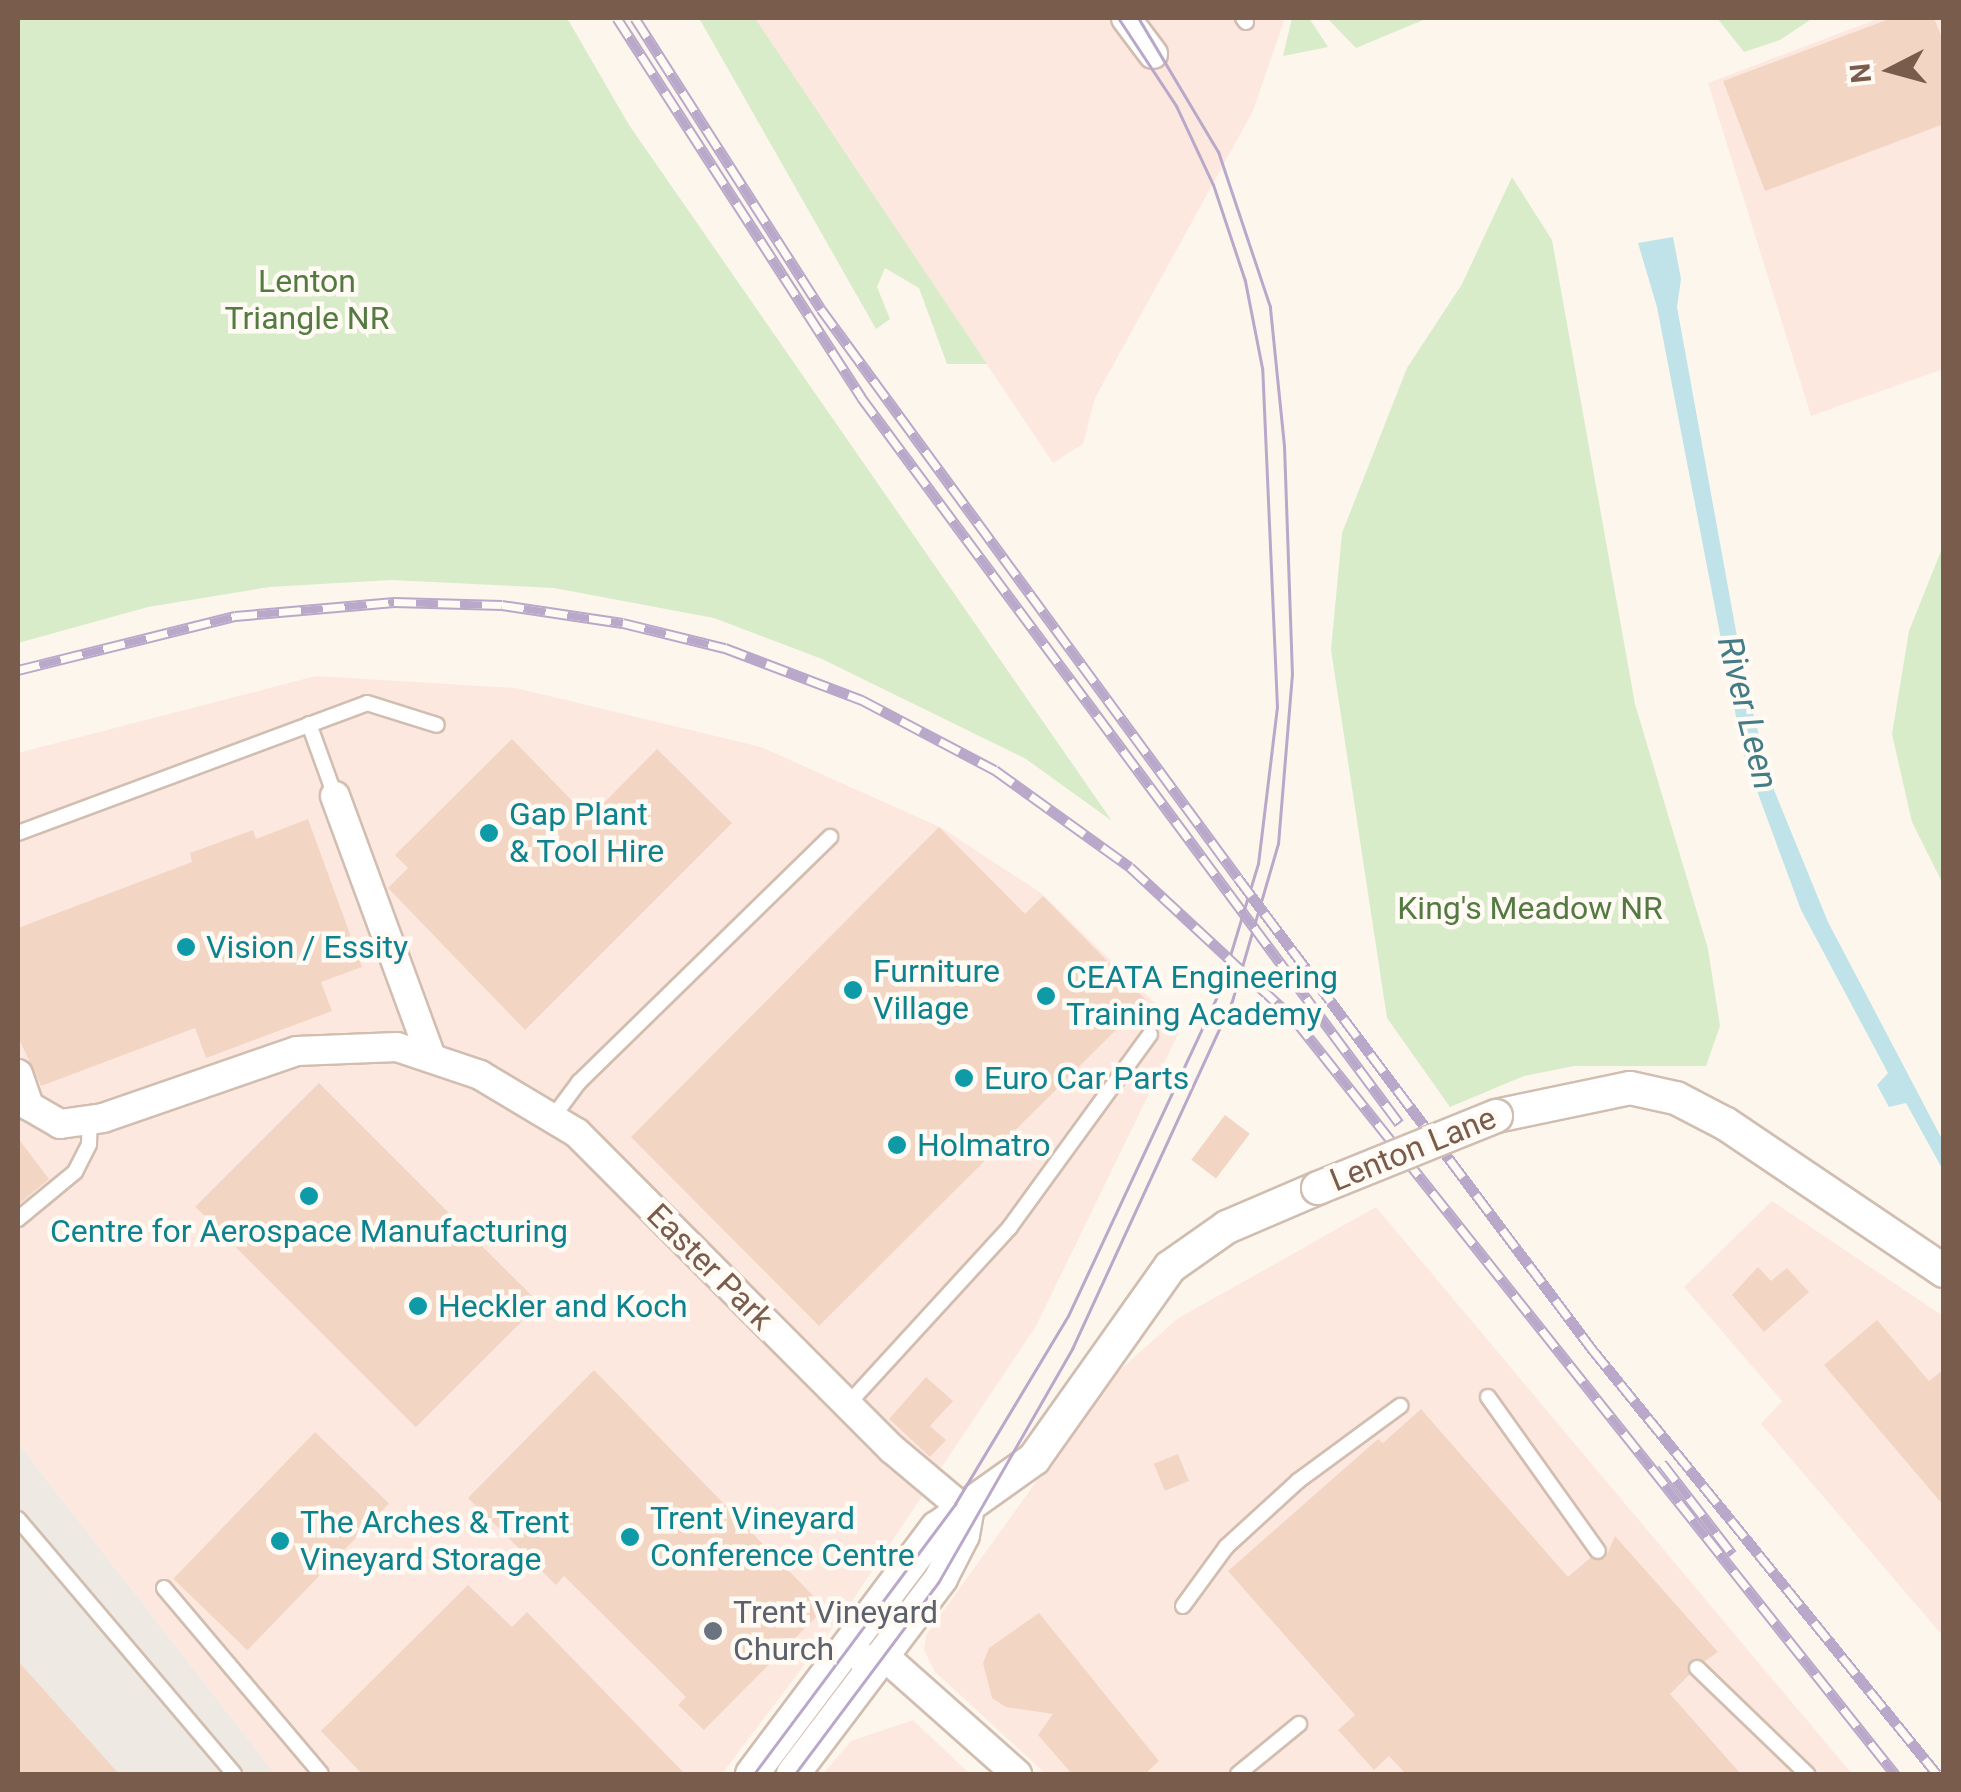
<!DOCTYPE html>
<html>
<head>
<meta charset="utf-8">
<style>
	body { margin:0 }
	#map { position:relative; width:1961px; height:1792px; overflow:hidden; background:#fdf6ec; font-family:Roboto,sans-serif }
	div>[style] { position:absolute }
	.commercial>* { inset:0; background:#fde8e0 }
	.industrial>* { inset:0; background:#efe9e4 }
	.green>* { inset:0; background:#d8ecc9 }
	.water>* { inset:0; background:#bfe3e8 }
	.building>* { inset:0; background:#f3d5c3; transform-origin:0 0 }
	.roads { filter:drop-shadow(2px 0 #d1beb0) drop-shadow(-2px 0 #d1beb0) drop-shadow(0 2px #d1beb0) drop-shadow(0 -2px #d1beb0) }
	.service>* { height:14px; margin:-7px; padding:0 7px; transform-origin:7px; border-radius:7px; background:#fff }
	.minor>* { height:28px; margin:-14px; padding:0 14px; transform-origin:14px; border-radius:14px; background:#fff }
	.tertiary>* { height:32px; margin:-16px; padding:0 16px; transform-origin:16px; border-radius:16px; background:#fff }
	.tram>* { height:2.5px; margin:-1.25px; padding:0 1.25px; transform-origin:1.25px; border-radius:1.25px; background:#b9a8c9 }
	.rail>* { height:11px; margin-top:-5.5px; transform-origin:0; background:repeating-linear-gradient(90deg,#fffaf3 0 22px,#b9a8c9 0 44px); box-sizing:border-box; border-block:2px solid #b9a8c9 }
	.bridges { filter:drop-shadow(2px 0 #d1beb0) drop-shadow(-2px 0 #d1beb0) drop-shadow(0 2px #d1beb0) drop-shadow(0 -2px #d1beb0) }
	.tertiary-bridge>* { height:32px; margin:-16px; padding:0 16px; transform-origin:16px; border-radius:16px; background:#fff }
	.dots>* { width:28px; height:28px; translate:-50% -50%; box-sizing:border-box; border:5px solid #fffaf3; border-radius:50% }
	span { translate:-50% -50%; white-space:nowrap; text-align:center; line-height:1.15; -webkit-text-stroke:9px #fffaf3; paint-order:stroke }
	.park-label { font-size:32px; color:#537a41 }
	.culture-label { font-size:32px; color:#0d838f }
	.left { translate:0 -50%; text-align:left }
	.street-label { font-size:32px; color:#7a5c4d }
	.worship-label { font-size:32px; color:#5b616d }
	.water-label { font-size:35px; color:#437c86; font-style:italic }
	.frame { position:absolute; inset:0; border:20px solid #7a5c4d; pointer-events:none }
	.north { position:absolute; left:1841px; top:20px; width:100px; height:100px; -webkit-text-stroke:8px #fffaf3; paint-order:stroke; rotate:264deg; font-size:28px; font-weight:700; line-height:40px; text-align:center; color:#7a5c4d }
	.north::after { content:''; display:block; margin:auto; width:35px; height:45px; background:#7a5c4d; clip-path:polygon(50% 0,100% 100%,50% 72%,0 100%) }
</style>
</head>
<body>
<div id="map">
	<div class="commercial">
		<div style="clip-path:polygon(755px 18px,1285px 18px,1253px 111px,1095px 398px,1083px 444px,1053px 463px)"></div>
		<div style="clip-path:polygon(1880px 18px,1943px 18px,1943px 369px,1811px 416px,1708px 83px)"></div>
		<div style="clip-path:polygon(316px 676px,516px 688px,761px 747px,942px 828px,1041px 893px,1181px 1028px,1036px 1326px,848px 1607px,722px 1774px,275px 1774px,18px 1443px,18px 753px)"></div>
		<div style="clip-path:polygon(1772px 1201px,1943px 1316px,1943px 1636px,1761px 1424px,1782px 1401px,1684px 1287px)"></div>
		<div style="clip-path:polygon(1376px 1207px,1852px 1774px,1046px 1774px,935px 1672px,924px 1650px,926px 1635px,1110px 1379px,1177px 1319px)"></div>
		<div style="clip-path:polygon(913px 1720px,970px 1774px,823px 1774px,851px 1741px)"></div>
	</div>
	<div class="industrial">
		<div style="clip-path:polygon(18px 1443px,275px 1774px,18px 1774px)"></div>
	</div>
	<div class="green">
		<div style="clip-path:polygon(18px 18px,567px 18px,629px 125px,1112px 821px,1026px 759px,822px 659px,714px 618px,554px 588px,391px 580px,269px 587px,148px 607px,18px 643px)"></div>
		<div style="clip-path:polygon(699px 18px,755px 18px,987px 364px,947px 364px,919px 288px,885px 268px,877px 287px,890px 319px,876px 329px)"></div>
		<div style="clip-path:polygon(1292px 18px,1309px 18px,1328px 47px,1283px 56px)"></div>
		<div style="clip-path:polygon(1327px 18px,1428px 18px,1356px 48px)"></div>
		<div style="clip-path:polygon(1717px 18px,1813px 18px,1780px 40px,1744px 52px)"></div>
		<div style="clip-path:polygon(1512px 177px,1552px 240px,1635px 704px,1708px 949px,1720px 1026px,1706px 1066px,1574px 1066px,1524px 1076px,1450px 1107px,1387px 1018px,1331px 650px,1342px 533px,1407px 368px,1462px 284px)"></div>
		<div style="clip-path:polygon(1943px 546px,1943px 884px,1912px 822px,1892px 734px,1909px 631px)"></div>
	</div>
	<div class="water">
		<div style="clip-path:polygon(1673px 237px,1681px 279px,1677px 307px,1746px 686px,1772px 785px,1828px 922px,1943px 1141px,1943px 1170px,1906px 1103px,1889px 1107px,1877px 1085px,1888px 1073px,1801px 910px,1743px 753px,1657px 307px,1638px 243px)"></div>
	</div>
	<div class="building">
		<div style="clip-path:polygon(1892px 18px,1934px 18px,1944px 43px,1944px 124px,1765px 191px,1723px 81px)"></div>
		<div style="clip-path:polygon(512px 739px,589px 818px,657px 749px,732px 823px,525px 1030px,388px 888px,408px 868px,395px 855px)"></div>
		<div style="clip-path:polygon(308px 819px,362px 967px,321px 982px,332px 1011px,206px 1058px,195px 1028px,41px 1086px,18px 1037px,18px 928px,192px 862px,190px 853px,253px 830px,256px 839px)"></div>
		<div style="clip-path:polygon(939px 827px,1025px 914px,1043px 896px,1146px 1000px,819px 1326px,631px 1137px)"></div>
		<div style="left:319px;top:1083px;width:312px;height:175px;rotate:45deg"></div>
		<div style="left:1225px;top:1115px;width:31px;height:56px;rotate:37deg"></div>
		<div style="clip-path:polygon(18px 1138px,49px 1179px,18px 1205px)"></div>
		<div style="clip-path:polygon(1758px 1267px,1771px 1281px,1787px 1268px,1809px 1292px,1764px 1332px,1732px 1295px)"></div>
		<div style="clip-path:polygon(1877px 1320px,1929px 1381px,1944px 1369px,1944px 1506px,1824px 1365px)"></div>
		<div style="clip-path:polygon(594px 1370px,825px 1608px,704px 1730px,678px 1705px,686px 1697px,564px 1576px,556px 1585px,468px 1498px)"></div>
		<div style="clip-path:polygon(926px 1377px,953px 1401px,930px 1426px,946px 1440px,930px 1457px,889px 1419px)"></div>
		<div style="clip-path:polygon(1421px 1409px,1568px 1577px,1590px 1558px,1605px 1559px,1615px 1536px,1718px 1652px,1705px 1661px,1690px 1660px,1689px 1675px,1670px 1694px,1741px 1774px,1406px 1774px,1389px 1756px,1374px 1770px,1338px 1730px,1355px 1715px,1228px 1571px,1378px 1439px,1383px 1443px)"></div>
		<div style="left:315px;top:1432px;width:103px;height:204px;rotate:44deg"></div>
		<div style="left:1178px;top:1454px;width:29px;height:26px;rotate:68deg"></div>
		<div style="clip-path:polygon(468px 1585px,512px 1627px,527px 1612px,685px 1774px,362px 1774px,321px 1731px)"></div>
		<div style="clip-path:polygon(1039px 1613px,1159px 1761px,1145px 1774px,1072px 1774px,1038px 1735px,1053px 1714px,1006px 1707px,992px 1698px,983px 1663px,989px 1648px)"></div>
		<div style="clip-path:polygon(18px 1661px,119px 1774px,18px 1774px)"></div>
	</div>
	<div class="roads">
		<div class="service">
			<div style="left:1243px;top:18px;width:5px;rotate:53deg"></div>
			<div style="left:309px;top:724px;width:77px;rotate:70.1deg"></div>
			<div style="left:18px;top:833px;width:372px;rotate:-20.4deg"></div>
			<div style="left:367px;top:703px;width:73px;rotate:17.4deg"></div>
			<div style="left:553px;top:1117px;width:44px;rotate:-53.4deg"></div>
			<div style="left:579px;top:1082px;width:351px;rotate:-44.3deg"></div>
			<div style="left:18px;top:1219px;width:74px;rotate:-39.5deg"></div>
			<div style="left:75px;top:1172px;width:31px;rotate:-63deg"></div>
			<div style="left:89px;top:1144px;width:24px;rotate:-88deg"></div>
			<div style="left:1488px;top:1397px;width:189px;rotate:54.5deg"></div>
			<div style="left:847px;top:1405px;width:241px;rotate:-47.5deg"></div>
			<div style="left:1010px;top:1227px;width:238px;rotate:-54deg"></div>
			<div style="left:18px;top:1519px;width:334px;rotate:49.7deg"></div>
			<div style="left:164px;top:1588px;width:243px;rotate:49.8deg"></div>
			<div style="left:1183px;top:1606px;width:73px;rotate:-53.9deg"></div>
			<div style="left:1226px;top:1547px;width:98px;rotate:-42.5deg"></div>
			<div style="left:1298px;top:1481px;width:127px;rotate:-36.3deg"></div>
			<div style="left:1697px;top:1668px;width:153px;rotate:43.9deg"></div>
			<div style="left:1238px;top:1774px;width:79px;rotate:-39.3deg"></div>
		</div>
		<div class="minor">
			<div style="left:1126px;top:18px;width:45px;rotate:53.1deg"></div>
			<div style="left:335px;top:796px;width:275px;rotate:69.8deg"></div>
			<div style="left:18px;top:1074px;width:34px;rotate:71deg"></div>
			<div style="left:29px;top:1106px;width:36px;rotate:30deg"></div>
			<div style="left:60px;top:1124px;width:43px;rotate:-7.9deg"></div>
			<div style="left:103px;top:1118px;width:205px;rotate:-19.1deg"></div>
			<div style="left:297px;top:1051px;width:100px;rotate:-2.3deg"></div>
			<div style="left:397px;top:1047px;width:88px;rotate:18.6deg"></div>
			<div style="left:480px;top:1075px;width:113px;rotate:30.9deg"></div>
			<div style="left:577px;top:1133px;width:446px;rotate:45.1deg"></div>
			<div style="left:892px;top:1449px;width:98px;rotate:40deg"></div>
			<div style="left:864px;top:1661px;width:21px;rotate:-14deg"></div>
			<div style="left:884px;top:1656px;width:178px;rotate:41.6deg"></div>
		</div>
		<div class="tertiary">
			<div style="left:1496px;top:1116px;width:137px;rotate:-11.8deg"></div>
			<div style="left:1630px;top:1088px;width:47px;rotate:12.3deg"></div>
			<div style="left:1676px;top:1098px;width:56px;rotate:27.5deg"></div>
			<div style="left:1726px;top:1124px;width:263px;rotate:34deg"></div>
			<div style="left:752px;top:1774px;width:308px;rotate:-53.1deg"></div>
			<div style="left:937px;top:1528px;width:119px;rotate:-35.4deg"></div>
			<div style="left:1034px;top:1459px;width:235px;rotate:-54.7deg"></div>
			<div style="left:1170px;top:1267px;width:70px;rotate:-35.1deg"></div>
			<div style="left:1227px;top:1227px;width:99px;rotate:-23.2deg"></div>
			<div style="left:793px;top:1774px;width:246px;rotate:-52.9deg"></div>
			<div style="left:941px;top:1578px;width:48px;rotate:-62.9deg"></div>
			<div style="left:963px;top:1535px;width:23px;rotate:-80deg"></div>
		</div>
	</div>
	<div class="tram">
		<div style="left:754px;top:1774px;width:337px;rotate:-53.3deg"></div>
		<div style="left:955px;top:1504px;width:219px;rotate:-59deg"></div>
		<div style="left:1068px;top:1316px;width:357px;rotate:-65deg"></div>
		<div style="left:1219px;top:992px;width:134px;rotate:-73.1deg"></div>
		<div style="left:1258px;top:864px;width:158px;rotate:-83.1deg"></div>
		<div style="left:1277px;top:707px;width:339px;rotate:-92.5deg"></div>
		<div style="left:1262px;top:368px;width:89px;rotate:-101.1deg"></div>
		<div style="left:1245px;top:281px;width:101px;rotate:-108.4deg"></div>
		<div style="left:1213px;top:185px;width:87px;rotate:-115.1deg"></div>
		<div style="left:1176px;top:106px;width:105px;rotate:-123.4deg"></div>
		<div style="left:795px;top:1774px;width:239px;rotate:-53.2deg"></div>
		<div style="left:938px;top:1583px;width:270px;rotate:-60.2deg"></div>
		<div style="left:1072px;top:1349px;width:383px;rotate:-65.3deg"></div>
		<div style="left:1232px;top:1001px;width:164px;rotate:-73.7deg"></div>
		<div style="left:1278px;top:844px;width:170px;rotate:-85.3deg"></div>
		<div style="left:1292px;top:675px;width:229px;rotate:-92deg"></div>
		<div style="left:1284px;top:446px;width:140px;rotate:-95.8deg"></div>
		<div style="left:1270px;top:307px;width:163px;rotate:-108.5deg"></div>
		<div style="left:1218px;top:152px;width:156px;rotate:-120.8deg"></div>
	</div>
	<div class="rail">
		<div style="left:617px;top:18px;width:451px;rotate:57.2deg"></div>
		<div style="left:861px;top:397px;width:904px;rotate:53.46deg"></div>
		<div style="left:635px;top:18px;width:345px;rotate:57.4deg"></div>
		<div style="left:821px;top:309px;width:705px;rotate:53.76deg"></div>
		<div style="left:1238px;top:878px;width:589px;rotate:53.07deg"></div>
		<div style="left:1592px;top:1349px;width:547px;rotate:50.93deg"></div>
		<div style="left:18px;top:670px;width:224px;rotate:-14deg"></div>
		<div style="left:235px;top:616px;width:160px;rotate:-5deg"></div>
		<div style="left:394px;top:602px;width:108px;rotate:1.6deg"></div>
		<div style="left:502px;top:605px;width:122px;rotate:8.5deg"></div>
		<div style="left:623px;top:623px;width:105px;rotate:13.8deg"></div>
		<div style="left:725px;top:648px;width:147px;rotate:20.8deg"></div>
		<div style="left:862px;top:700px;width:150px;rotate:27.8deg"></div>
		<div style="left:995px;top:770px;width:166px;rotate:35.7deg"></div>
		<div style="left:1130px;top:867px;width:225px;rotate:42.8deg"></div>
		<div style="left:1295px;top:1020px;width:964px;rotate:51.49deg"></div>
		<div style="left:1662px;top:1463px;width:115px;rotate:52.4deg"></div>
	</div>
	<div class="bridges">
		<div class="tertiary-bridge">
			<div style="left:1318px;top:1188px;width:192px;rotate:-22deg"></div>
		</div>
	</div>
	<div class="dots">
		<div style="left:489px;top:833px;background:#0f9aa8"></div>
		<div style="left:186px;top:947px;background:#0f9aa8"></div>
		<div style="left:853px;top:990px;background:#0f9aa8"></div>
		<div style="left:1046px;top:996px;background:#0f9aa8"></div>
		<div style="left:964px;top:1078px;background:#0f9aa8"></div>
		<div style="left:897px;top:1145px;background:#0f9aa8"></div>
		<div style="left:309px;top:1196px;background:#0f9aa8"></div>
		<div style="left:418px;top:1306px;background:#0f9aa8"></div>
		<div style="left:630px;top:1537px;background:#0f9aa8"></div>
		<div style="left:280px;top:1541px;background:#0f9aa8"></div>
		<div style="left:713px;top:1631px;background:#6b7280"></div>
	</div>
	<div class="park-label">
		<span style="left:307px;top:300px">Lenton<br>Triangle NR</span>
		<span style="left:1530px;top:908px">King's Meadow NR</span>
	</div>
	<div class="culture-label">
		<span class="left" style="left:509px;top:833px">Gap Plant<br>&amp; Tool Hire</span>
		<span class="left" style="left:206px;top:947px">Vision / Essity</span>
		<span class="left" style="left:873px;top:990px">Furniture<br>Village</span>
		<span class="left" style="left:1066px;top:996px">CEATA Engineering<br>Training Academy</span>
		<span class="left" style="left:984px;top:1078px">Euro Car Parts</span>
		<span class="left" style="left:917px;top:1145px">Holmatro</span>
		<span style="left:309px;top:1231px">Centre for Aerospace Manufacturing</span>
		<span class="left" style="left:438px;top:1306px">Heckler and Koch</span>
		<span class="left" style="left:650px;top:1537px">Trent Vineyard<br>Conference Centre</span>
		<span class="left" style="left:300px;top:1541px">The Arches &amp; Trent<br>Vineyard Storage</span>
	</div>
	<div class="street-label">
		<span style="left:1413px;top:1149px;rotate:-22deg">Lenton Lane</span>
		<span style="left:710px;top:1267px;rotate:45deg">Easter Park</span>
	</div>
	<div class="worship-label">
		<span class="left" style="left:733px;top:1631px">Trent Vineyard<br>Church</span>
	</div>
	<div class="water-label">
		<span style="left:1747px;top:713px;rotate:76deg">River Leen</span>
	</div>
	<div class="frame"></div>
	<div class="north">N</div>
</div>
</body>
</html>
